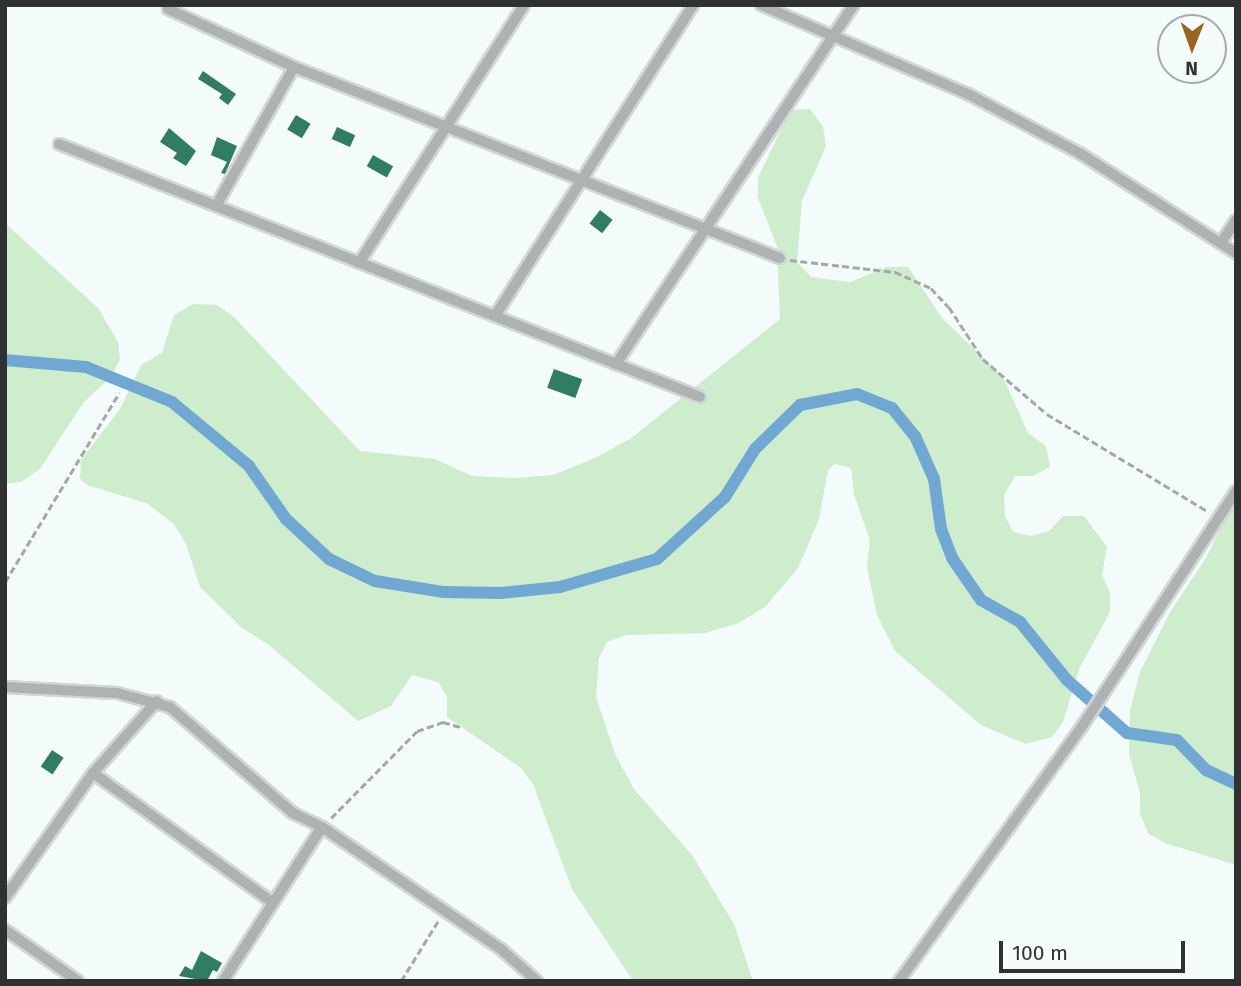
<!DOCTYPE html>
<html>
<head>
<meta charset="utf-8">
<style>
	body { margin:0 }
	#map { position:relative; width:1241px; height:986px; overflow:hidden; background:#f4fbfb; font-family:"Fira Sans",sans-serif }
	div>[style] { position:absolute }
	.green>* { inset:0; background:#ceedcc }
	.canal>* { height:12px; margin:-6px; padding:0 6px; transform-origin:6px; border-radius:6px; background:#71a8d3 }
	.building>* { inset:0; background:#307d64; transform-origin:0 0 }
	.path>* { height:2.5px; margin-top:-1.25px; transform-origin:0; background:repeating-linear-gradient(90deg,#a4a9a8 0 7px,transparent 0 10.5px) }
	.roads { filter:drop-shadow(2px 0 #d1d7d7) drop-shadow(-2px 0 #d1d7d7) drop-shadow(0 2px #d1d7d7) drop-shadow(0 -2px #d1d7d7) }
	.minor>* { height:10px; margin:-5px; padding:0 5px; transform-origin:5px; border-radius:5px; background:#afb2b3 }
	span { translate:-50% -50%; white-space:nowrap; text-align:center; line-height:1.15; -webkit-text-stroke:7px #f4fbfb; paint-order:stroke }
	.frame { position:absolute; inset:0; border:7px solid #2f3231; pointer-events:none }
	.north { position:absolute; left:1157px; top:14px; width:70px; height:70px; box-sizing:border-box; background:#f4fbfb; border:2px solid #a5abaa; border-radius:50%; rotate:181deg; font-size:19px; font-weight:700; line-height:28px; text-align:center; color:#2f3231 }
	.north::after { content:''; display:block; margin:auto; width:24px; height:32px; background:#9a651c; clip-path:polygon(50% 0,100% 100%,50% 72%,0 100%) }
	.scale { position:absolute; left:999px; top:941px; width:186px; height:32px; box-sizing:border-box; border:4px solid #2f3231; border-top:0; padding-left:9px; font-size:21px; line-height:24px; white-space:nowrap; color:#2f3231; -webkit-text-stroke:5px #f4fbfb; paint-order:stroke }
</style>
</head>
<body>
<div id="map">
	<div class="green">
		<div style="clip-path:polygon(810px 109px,823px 127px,826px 146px,802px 201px,797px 262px,811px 277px,850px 282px,887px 267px,908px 267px,942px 318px,1003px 377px,1028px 433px,1046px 446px,1050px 467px,1033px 476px,1015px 476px,1004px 495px,1005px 516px,1013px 532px,1031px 536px,1049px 531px,1063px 516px,1084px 516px,1107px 547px,1102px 575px,1110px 593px,1110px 612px,1080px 667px,1063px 722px,1052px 737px,1025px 744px,981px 725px,895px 651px,877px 615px,867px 567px,870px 540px,854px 495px,851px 468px,835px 464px,828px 470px,819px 519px,798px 568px,765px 607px,739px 623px,705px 633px,626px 635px,607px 642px,599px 658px,596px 697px,615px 754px,634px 789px,692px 855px,734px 924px,753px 981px,633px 981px,572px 889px,533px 784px,521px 768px,447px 717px,447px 697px,438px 682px,412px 675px,391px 706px,358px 721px,269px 645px,242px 628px,200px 587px,186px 544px,174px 524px,146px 503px,87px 485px,80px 479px,81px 460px,120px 409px,141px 365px,162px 353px,174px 315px,193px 304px,217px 305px,234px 317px,360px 451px,435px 459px,472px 476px,516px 478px,553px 475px,595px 458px,630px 439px,780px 319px,777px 247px,758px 198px,758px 178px,790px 110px)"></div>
		<div style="clip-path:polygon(5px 223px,98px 308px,118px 342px,120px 360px,111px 377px,83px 403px,40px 469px,21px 482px,5px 484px)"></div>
		<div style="clip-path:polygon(1236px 496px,1236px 865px,1165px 843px,1148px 833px,1140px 814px,1140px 793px,1129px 754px,1130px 710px,1140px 672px,1170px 612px,1206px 558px)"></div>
	</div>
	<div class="canal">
		<div style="left:5px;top:360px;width:81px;rotate:4.9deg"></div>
		<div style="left:86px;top:367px;width:93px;rotate:22.1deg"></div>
		<div style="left:172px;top:402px;width:100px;rotate:39.7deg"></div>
		<div style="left:249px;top:466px;width:65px;rotate:55.1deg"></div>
		<div style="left:286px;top:519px;width:59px;rotate:42.9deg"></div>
		<div style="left:329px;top:559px;width:51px;rotate:25.6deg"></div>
		<div style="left:375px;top:581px;width:70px;rotate:9.1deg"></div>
		<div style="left:444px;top:592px;width:57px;rotate:1deg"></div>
		<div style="left:501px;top:593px;width:59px;rotate:-5.8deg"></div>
		<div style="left:560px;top:587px;width:101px;rotate:-16.1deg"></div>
		<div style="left:657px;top:559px;width:92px;rotate:-42.4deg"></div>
		<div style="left:725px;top:497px;width:57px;rotate:-58deg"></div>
		<div style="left:755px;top:449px;width:63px;rotate:-44.4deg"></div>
		<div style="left:800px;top:405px;width:58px;rotate:-10.9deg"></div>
		<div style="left:857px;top:394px;width:38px;rotate:22deg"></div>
		<div style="left:892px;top:408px;width:36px;rotate:51deg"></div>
		<div style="left:915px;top:436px;width:47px;rotate:66.2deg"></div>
		<div style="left:934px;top:479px;width:50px;rotate:82deg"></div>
		<div style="left:941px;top:529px;width:31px;rotate:69deg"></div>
		<div style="left:952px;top:558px;width:51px;rotate:55.4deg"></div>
		<div style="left:981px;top:600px;width:45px;rotate:29.4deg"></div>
		<div style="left:1020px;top:622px;width:75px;rotate:51deg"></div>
		<div style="left:1067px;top:680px;width:80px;rotate:41.5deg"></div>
		<div style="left:1127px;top:733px;width:50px;rotate:8deg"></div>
		<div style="left:1177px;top:740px;width:42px;rotate:46deg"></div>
		<div style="left:1206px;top:770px;width:33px;rotate:25deg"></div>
	</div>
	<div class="building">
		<div style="clip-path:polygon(203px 71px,236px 94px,228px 105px,219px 98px,222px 94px,198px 79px)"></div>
		<div style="left:296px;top:115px;width:17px;height:17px;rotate:31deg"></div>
		<div style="left:337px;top:127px;width:20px;height:13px;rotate:24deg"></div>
		<div style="clip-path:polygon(169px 128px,196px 151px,186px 166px,173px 158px,177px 153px,160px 142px)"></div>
		<div style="clip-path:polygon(217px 137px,237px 146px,225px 174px,221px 173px,227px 162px,211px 155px)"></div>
		<div style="left:373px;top:155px;width:23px;height:13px;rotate:29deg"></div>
		<div style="left:600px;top:210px;width:16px;height:17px;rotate:38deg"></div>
		<div style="left:554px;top:369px;width:30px;height:20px;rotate:20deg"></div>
		<div style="left:52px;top:750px;width:14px;height:20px;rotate:34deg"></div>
		<div style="clip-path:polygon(201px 951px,222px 963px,217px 972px,213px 970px,207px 981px,179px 976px,185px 966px,192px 970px)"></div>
	</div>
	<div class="path">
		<div style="left:790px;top:260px;width:106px;rotate:6.5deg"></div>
		<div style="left:895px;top:272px;width:39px;rotate:24deg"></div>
		<div style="left:931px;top:288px;width:26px;rotate:47deg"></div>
		<div style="left:949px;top:307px;width:62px;rotate:56.8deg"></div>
		<div style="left:983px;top:359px;width:84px;rotate:40.7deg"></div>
		<div style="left:1047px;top:414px;width:189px;rotate:31.2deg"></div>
		<div style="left:5px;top:582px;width:221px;rotate:-58.9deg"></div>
		<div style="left:331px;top:818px;width:122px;rotate:-45.3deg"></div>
		<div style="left:417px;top:731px;width:28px;rotate:-19deg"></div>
		<div style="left:443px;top:722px;width:18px;rotate:16deg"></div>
		<div style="left:401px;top:981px;width:70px;rotate:-58.3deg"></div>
	</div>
	<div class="roads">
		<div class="minor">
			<div style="left:170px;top:5px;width:4px;rotate:117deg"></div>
			<div style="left:168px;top:9px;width:139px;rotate:24.7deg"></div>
			<div style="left:294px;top:67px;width:522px;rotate:21.46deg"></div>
			<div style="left:761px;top:5px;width:225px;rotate:23.3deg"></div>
			<div style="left:968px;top:94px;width:128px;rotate:28deg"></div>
			<div style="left:1081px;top:154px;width:184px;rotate:32.6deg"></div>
			<div style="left:59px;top:144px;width:689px;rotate:21.54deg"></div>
			<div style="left:216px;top:206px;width:159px;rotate:-60.7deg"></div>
			<div style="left:1221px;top:243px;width:27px;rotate:-57deg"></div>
			<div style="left:359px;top:263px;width:306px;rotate:-57.4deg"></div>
			<div style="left:495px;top:316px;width:369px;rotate:-57.5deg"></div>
			<div style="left:616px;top:364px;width:431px;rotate:-56.5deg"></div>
			<div style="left:5px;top:687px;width:112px;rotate:3.1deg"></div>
			<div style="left:117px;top:693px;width:55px;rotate:14.8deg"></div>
			<div style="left:170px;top:707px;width:162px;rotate:40.8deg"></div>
			<div style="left:293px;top:813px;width:32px;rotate:26deg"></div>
			<div style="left:322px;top:827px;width:218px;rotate:34.3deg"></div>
			<div style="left:502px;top:950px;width:47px;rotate:41.5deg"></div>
			<div style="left:93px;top:773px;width:222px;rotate:35.8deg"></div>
			<div style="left:5px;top:898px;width:153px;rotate:-54.9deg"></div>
			<div style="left:93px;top:773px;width:96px;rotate:-48.4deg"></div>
			<div style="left:5px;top:930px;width:89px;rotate:34.9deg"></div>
			<div style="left:223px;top:981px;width:183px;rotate:-57.3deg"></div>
			<div style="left:899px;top:981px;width:312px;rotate:-54.3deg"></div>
			<div style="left:1081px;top:728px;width:283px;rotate:-56.8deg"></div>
		</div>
	</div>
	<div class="frame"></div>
	<div class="north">N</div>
	<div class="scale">100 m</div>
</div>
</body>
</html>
